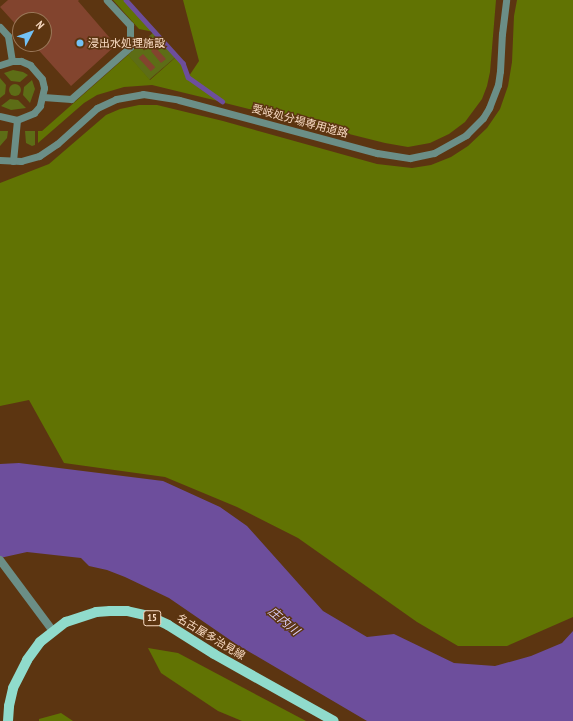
<!DOCTYPE html>
<html>
<head>
<meta charset="utf-8">
<style>
	body { margin:0 }
	#map { position:relative; width:573px; height:721px; overflow:hidden; background:#5c3511; font-family:"PT Sans Narrow","Noto Sans JP",sans-serif }
	div>[style] { position:absolute }
	.green>* { inset:0; background:#5d6d16; transform-origin:0 0 }
	.round { border-radius:50% }
	.forest>* { inset:0; background:#617303 }
	.water>* { inset:0; background:#6d4e9c }
	.stream>* { height:4.5px; margin:-2.25px; padding:0 2.25px; transform-origin:2.25px; border-radius:2.25px; background:#6d4e9c }
	.building>* { inset:0; background:#82442e; transform-origin:0 0 }
	.service>* { height:7px; margin:-3.5px; padding:0 3.5px; transform-origin:3.5px; border-radius:3.5px; background:#6b8e86 }
	.tertiary>* { height:8px; margin:-4px; padding:0 4px; transform-origin:4px; border-radius:4px; background:#6b8e86 }
	.primary>* { height:10px; margin:-5px; padding:0 5px; transform-origin:5px; border-radius:5px; background:#90dbcc }
	.dots>* { width:11px; height:11px; translate:-50% -50%; box-sizing:border-box; border:2px solid #5c3511; border-radius:50% }
	span { translate:-50% -50%; white-space:nowrap; text-align:center; line-height:1.15; -webkit-text-stroke:3px #5c3511; paint-order:stroke }
	.shield-label span { padding:1px 3px; background:#5c3511; border:1px solid; border-radius:3px; -webkit-text-stroke-width:0 }
	.shield-label { font-size:10px; color:#f8dac2; font-weight:700 }
	.poi-label { font-size:11px; color:#f8dac2 }
	.left { translate:0 -50%; text-align:left }
	.street-label { font-size:11px; color:#f8dac2 }
	.water-label { font-size:12px; color:#dbcdf9; font-style:italic }
	.north { position:absolute; left:12px; top:12px; width:40px; height:40px; box-sizing:border-box; background:#5c3511; border:1px solid #9a7758; border-radius:50%; rotate:49deg; font-size:11px; font-weight:700; line-height:16px; text-align:center; color:#f8dac2 }
	.north::after { content:''; display:block; margin:auto; width:14px; height:18px; background:#73c1f5; clip-path:polygon(50% 0,100% 100%,50% 72%,0 100%) }
</style>
</head>
<body>
<div id="map">
	<div class="green">
		<div style="left:154px;top:32px;width:33px;height:35px;rotate:49deg"></div>
		<div style="clip-path:polygon(13px 70px,23px 72px,28px 75px,20px 82px,11px 81px,4px 73px)"></div>
		<div style="clip-path:polygon(0 78px,6px 85px,5px 94px,0 98px)"></div>
		<div style="clip-path:polygon(32px 80px,35px 89px,30px 103px,23px 95px,24px 87px)"></div>
		<div class="round" style="left:9px;top:84px;width:12px;height:12px"></div>
		<div style="clip-path:polygon(10px 99px,18px 100px,26px 108px,11px 110px,1px 106px)"></div>
		<div style="clip-path:polygon(0 131px,8px 131px,7px 138px,0 146px)"></div>
		<div style="clip-path:polygon(25px 131px,35px 131px,35px 145px,32px 146px,26px 143px)"></div>
	</div>
	<div class="forest">
		<div style="clip-path:polygon(113px 0,125px 0,154px 32px,139px 29px)"></div>
		<div style="clip-path:polygon(183px 0,496px 0,490px 72px,487px 86px,482px 99px,465px 122px,449px 134px,430px 143px,408px 147px,385px 143px,225px 103px,189px 76px,199px 61px)"></div>
		<div style="clip-path:polygon(517px 0,573px 0,573px 617px,507px 646px,458px 646px,417px 622px,298px 538px,237px 507px,165px 477px,64px 463px,29px 400px,0 406px,0 183px,49px 164px,106px 115px,120px 109px,139px 105px,157px 105px,223px 121px,377px 164px,412px 168px,431px 165px,451px 157px,468px 146px,487px 128px,500px 109px,508px 86px,512px 62px,514px 16px)"></div>
		<div style="clip-path:polygon(128px 55px,150px 80px,176px 57px,182px 64px,188px 78px,222px 102px,152px 85px,124px 87px,97px 95px,84px 103px,38px 143px,38px 131px,42px 131px)"></div>
		<div style="clip-path:polygon(148px 648px,178px 653px,306px 721px,242px 721px,218px 711px,161px 673px)"></div>
		<div style="clip-path:polygon(61px 713px,73px 721px,39px 721px,39px 719px)"></div>
	</div>
	<div class="water">
		<div style="clip-path:polygon(19px 463px,163px 481px,220px 507px,247px 526px,323px 611px,367px 637px,394px 634px,454px 663px,495px 666px,531px 656px,562px 643px,573px 631px,573px 721px,367px 721px,236px 644px,169px 598px,125px 577px,107px 570px,89px 566px,81px 558px,27px 552px,0 558px,0 464px)"></div>
	</div>
	<div class="stream">
		<div style="left:126px;top:0;width:85px;rotate:47.9deg"></div>
		<div style="left:183px;top:63px;width:15px;rotate:70deg"></div>
		<div style="left:188px;top:77px;width:42px;rotate:35.2deg"></div>
	</div>
	<div class="building">
		<div style="clip-path:polygon(8px 0,79px 0,78px 1px,116px 45px,71px 86px,33px 44px,44px 44px,44px 20px,20px 20px,20px 29px,0 7px)"></div>
		<div style="clip-path:polygon(155px 47px,166px 59px,161px 63px,151px 51px)"></div>
		<div style="left:143px;top:54px;width:18px;height:6px;rotate:47deg"></div>
	</div>
	<div class="service">
		<div style="left:0;top:27px;width:12px;rotate:48deg"></div>
		<div style="left:8px;top:36px;width:25px;rotate:81deg"></div>
		<div style="left:0;top:65px;width:13px;rotate:-18deg"></div>
		<div style="left:12px;top:61px;width:9px"></div>
		<div style="left:21px;top:61px;width:10px;rotate:24deg"></div>
		<div style="left:30px;top:65px;width:18px;rotate:49deg"></div>
		<div style="left:42px;top:79px;width:9px;rotate:77deg"></div>
		<div style="left:44px;top:88px;width:18px;rotate:103deg"></div>
		<div style="left:40px;top:106px;width:9px;rotate:131deg"></div>
		<div style="left:34px;top:113px;width:18px;rotate:158deg"></div>
		<div style="left:17px;top:120px;width:17px;rotate:-167deg"></div>
		<div style="left:43px;top:97px;width:28px;rotate:4deg"></div>
		<div style="left:71px;top:99px;width:79px;rotate:-41.4deg"></div>
		<div style="left:130px;top:47px;width:22px;rotate:-90deg"></div>
		<div style="left:130px;top:25px;width:34px;rotate:-133deg"></div>
		<div style="left:0;top:160px;width:21px;rotate:3deg"></div>
		<div style="left:21px;top:161px;width:19px;rotate:-16deg"></div>
		<div style="left:39px;top:156px;width:22px;rotate:-34deg"></div>
		<div style="left:57px;top:144px;width:54px;rotate:-42deg"></div>
		<div style="left:97px;top:108px;width:21px;rotate:-25deg"></div>
		<div style="left:116px;top:99px;width:27px;rotate:-10deg"></div>
		<div style="left:143px;top:94px;width:36px;rotate:9deg"></div>
		<div style="left:179px;top:100px;width:205px;rotate:15deg"></div>
		<div style="left:377px;top:153px;width:33px;rotate:9deg"></div>
		<div style="left:410px;top:158px;width:25px;rotate:-12deg"></div>
		<div style="left:434px;top:153px;width:37px;rotate:-29deg"></div>
		<div style="left:466px;top:135px;width:24px;rotate:-45deg"></div>
		<div style="left:483px;top:118px;width:12px;rotate:-59deg"></div>
		<div style="left:489px;top:108px;width:25px;rotate:-69deg"></div>
		<div style="left:498px;top:85px;width:14px;rotate:-82deg"></div>
		<div style="left:500px;top:71px;width:37px;rotate:-87deg"></div>
		<div style="left:502px;top:34px;width:34px;rotate:-83deg"></div>
		<div style="left:13px;top:161px;width:41px;rotate:-84.4deg"></div>
	</div>
	<div class="tertiary">
		<div style="left:0;top:560px;width:89px;rotate:53.3deg"></div>
	</div>
	<div class="primary">
		<div style="left:8px;top:721px;width:15px;rotate:-86deg"></div>
		<div style="left:9px;top:706px;width:18px;rotate:-77deg"></div>
		<div style="left:13px;top:688px;width:31px;rotate:-63deg"></div>
		<div style="left:27px;top:660px;width:22px;rotate:-54deg"></div>
		<div style="left:40px;top:642px;width:33px;rotate:-38deg"></div>
		<div style="left:66px;top:622px;width:32px;rotate:-18deg"></div>
		<div style="left:96px;top:612px;width:14px;rotate:-4deg"></div>
		<div style="left:110px;top:611px;width:17px"></div>
		<div style="left:127px;top:611px;width:23px;rotate:13deg"></div>
		<div style="left:149px;top:616px;width:21px;rotate:25deg"></div>
		<div style="left:168px;top:625px;width:54px;rotate:32.2deg"></div>
		<div style="left:214px;top:654px;width:137px;rotate:29.2deg"></div>
	</div>
	<div class="dots">
		<div style="left:80px;top:43px;background:#73c1f5"></div>
	</div>
	<div class="shield-label">
		<span style="left:152px;top:618px">15</span>
	</div>
	<div class="poi-label">
		<span class="left" style="left:88px;top:43px">浸出水処理施設</span>
	</div>
	<div class="street-label">
		<span style="left:300px;top:121px;rotate:15deg">愛岐処分場専用道路</span>
		<span style="left:211px;top:637px;rotate:31deg">名古屋多治見線</span>
	</div>
	<div class="water-label">
		<span style="left:284px;top:621px;rotate:40deg">庄内川</span>
	</div>
	<div class="north">N</div>
</div>
</body>
</html>
